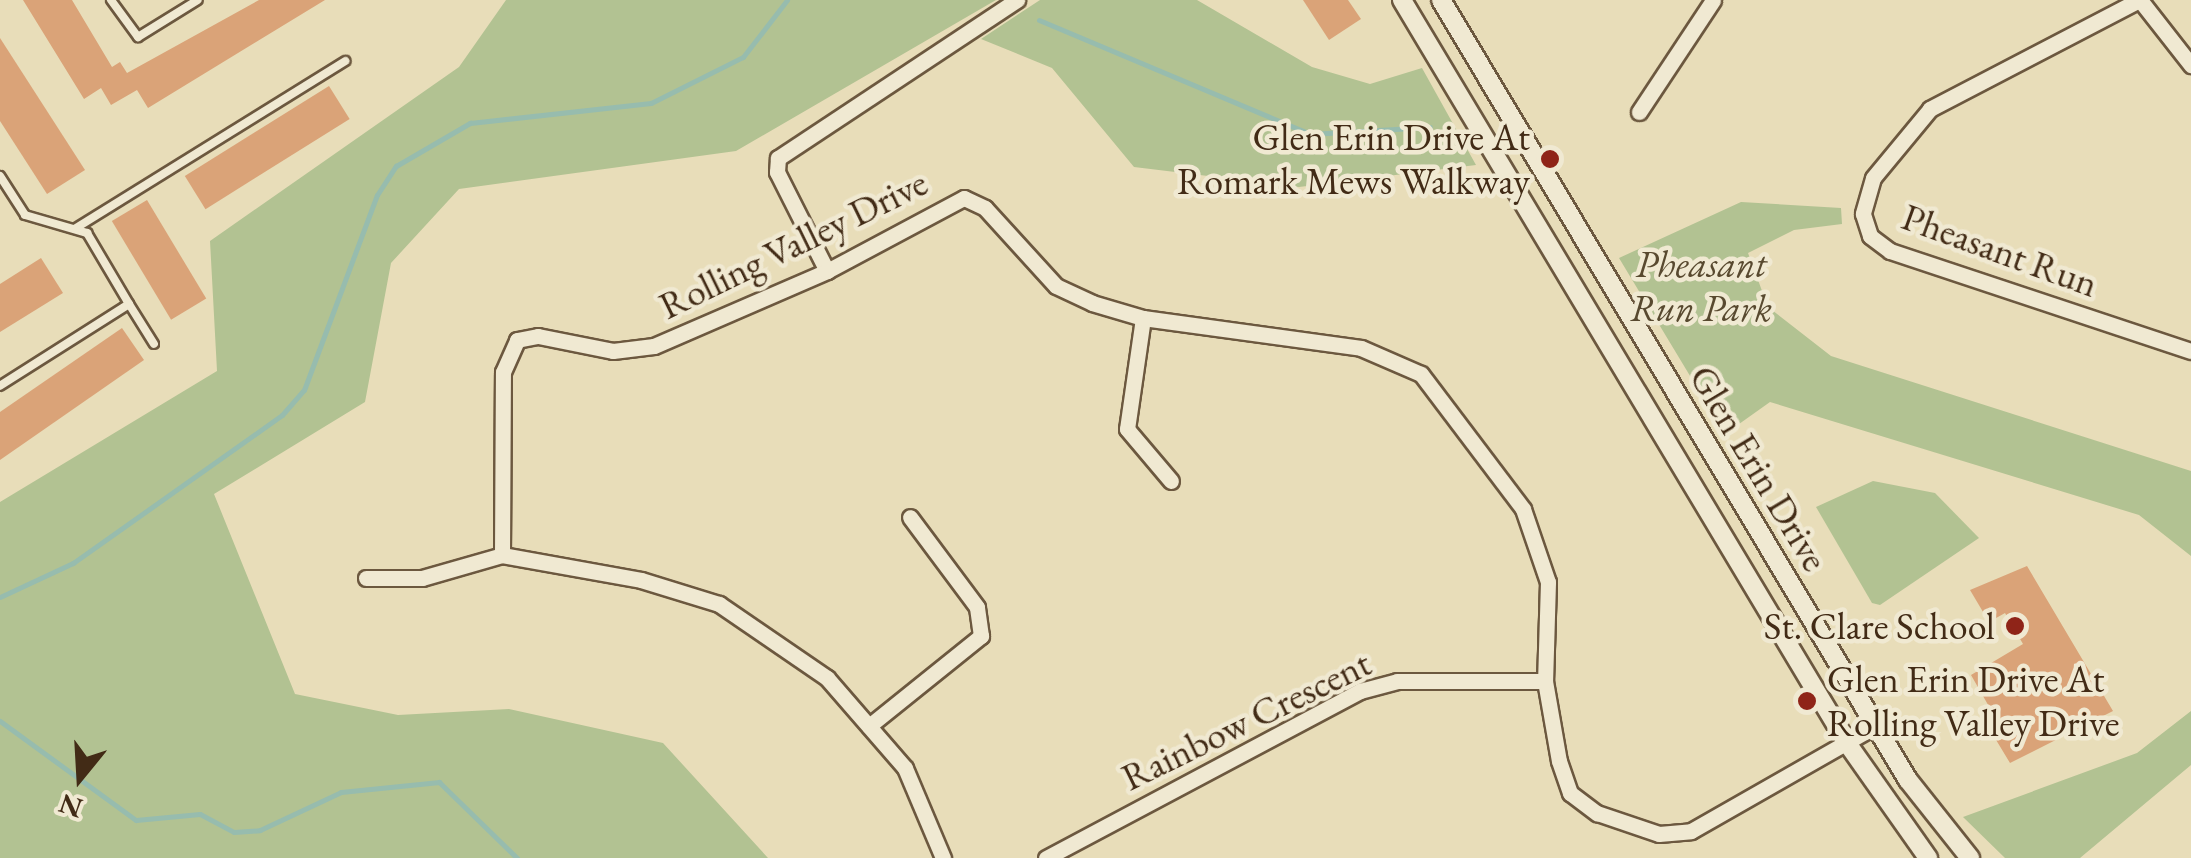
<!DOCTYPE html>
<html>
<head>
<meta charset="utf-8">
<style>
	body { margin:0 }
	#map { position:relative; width:2191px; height:858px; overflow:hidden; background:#e8ddb9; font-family:"EB Garamond",serif }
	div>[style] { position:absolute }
	.green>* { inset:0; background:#b2c292 }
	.stream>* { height:5px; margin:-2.5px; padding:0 2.5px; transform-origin:2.5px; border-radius:2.5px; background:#97bcae }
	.building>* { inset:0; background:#daa378; transform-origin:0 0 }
	.roads { filter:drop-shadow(2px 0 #6c583f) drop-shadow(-2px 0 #6c583f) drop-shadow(0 2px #6c583f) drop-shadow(0 -2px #6c583f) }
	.service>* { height:8px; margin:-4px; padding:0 4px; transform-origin:4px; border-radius:4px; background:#f0e9d2 }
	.minor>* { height:15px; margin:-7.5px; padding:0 7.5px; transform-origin:7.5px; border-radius:7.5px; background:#f0e9d2 }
	.tertiary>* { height:18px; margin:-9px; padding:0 9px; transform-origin:9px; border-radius:9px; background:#f0e9d2 }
	.dots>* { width:28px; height:28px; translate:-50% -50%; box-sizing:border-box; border:5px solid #f0e9d2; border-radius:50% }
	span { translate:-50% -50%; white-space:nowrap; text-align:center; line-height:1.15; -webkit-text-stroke:9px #f0e9d2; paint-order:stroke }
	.poi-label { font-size:38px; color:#422b16 }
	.right { translate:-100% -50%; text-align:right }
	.left { translate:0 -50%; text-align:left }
	.street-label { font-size:38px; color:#422b16 }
	.park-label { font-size:38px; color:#58492f; font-style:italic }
	.north { position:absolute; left:30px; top:728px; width:100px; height:100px; -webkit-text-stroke:8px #f0e9d2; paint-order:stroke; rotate:198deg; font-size:28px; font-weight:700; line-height:40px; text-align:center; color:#422b16 }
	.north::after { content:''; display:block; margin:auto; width:35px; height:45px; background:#422b16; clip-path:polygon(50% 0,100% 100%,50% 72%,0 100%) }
</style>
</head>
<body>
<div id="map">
	<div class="green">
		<div style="clip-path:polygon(506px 0,996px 0,736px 151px,459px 189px,391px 263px,365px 402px,214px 494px,295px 694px,398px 715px,509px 709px,663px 743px,768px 858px,0 858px,0 502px,217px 371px,210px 241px,459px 67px)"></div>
		<div style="clip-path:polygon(1040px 0,1197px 0,1312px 67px,1370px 84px,1422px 68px,1476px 165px,1299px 187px,1134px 167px,1052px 68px,981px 39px)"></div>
		<div style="clip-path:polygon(1741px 202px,1841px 208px,1842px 224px,1794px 230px,1748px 253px,1768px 307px,1831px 356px,2191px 471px,2191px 556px,2139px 515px,1770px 402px,1725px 434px,1619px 258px)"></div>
		<div style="clip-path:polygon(1873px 481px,1935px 493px,1979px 538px,1880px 605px,1872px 603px,1816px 507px)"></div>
		<div style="clip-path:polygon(2191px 711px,2191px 765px,2080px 858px,2005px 858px,1963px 817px,2137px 753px)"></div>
	</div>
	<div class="stream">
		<div style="left:1039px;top:20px;width:294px;rotate:22.8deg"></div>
		<div style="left:1310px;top:134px;width:120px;rotate:-3.3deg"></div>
		<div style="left:0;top:597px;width:81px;rotate:-25deg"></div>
		<div style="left:73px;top:563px;width:256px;rotate:-35.3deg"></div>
		<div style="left:282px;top:415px;width:33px;rotate:-49deg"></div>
		<div style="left:304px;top:390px;width:208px;rotate:-69.5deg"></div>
		<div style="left:377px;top:195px;width:35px;rotate:-57deg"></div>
		<div style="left:396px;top:166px;width:86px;rotate:-30.2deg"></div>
		<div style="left:470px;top:123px;width:182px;rotate:-6.3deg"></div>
		<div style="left:651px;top:103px;width:103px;rotate:-26.6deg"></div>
		<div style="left:743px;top:57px;width:72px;rotate:-52.3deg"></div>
		<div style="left:0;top:721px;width:168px;rotate:36.1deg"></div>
		<div style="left:136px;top:820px;width:64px;rotate:-5.4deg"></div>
		<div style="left:200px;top:814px;width:38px;rotate:28deg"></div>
		<div style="left:234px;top:832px;width:26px;rotate:-4deg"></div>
		<div style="left:260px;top:830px;width:89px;rotate:-25.1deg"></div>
		<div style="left:341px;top:792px;width:99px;rotate:-5.8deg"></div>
		<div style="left:439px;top:782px;width:109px;rotate:44.3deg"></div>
	</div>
	<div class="building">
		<div style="clip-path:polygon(23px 0,72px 0,112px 67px,120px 62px,127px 73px,259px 0,325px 0,148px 108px,137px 90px,111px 105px,101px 88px,84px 99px)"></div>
		<div style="clip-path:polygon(1303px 0,1348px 0,1361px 19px,1329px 40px)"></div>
		<div style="clip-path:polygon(0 38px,85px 170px,47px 194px,0 121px)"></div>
		<div style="left:329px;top:86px;width:39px;height:170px;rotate:58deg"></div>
		<div style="left:147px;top:200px;width:115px;height:41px;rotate:59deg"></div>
		<div style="clip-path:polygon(41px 258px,63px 293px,0 332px,0 284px)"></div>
		<div style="clip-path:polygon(122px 328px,144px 360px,0 460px,0 412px)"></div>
		<div style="clip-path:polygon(2027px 566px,2113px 711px,2010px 763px,1981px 715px,1991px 710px,1971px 675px,2023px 644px,2005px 613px,1989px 622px,1970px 590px)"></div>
	</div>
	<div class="roads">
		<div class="service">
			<div style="left:111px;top:0;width:46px;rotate:53.9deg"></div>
			<div style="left:138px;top:37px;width:70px;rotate:-31.7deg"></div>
			<div style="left:0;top:176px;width:46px;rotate:57.3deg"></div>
			<div style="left:25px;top:215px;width:65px;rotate:16.2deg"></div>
			<div style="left:87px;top:233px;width:82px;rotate:59.4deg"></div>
			<div style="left:129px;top:304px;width:153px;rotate:147.6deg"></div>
			<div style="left:76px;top:228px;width:317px;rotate:-31.8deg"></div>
			<div style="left:129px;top:304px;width:47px;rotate:58deg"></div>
		</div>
		<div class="minor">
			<div style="left:2139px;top:0;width:236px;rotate:152.5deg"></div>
			<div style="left:1930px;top:109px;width:89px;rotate:129.6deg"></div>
			<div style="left:1873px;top:178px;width:37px;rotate:106deg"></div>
			<div style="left:1863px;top:214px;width:23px;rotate:72deg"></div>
			<div style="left:1870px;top:236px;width:25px;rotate:37deg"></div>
			<div style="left:1890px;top:251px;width:317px;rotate:18.4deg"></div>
			<div style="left:2140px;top:0;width:83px;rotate:51.9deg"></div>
			<div style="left:1639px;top:112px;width:134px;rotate:-56.5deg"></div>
			<div style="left:827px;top:271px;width:111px;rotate:-116.8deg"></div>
			<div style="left:777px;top:172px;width:14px;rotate:-86deg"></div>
			<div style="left:778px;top:158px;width:287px;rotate:-33.5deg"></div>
			<div style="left:1143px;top:318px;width:112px;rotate:98.2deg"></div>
			<div style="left:1127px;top:429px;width:68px;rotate:49.8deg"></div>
			<div style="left:502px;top:555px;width:183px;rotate:-89.7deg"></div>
			<div style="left:503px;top:372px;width:35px;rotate:-66deg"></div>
			<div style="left:517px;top:340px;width:21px;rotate:-11deg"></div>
			<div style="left:538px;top:336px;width:76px;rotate:11.3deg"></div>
			<div style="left:613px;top:351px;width:41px;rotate:-7deg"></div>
			<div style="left:654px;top:346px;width:189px;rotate:-23.4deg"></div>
			<div style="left:827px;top:271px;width:155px;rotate:-28.1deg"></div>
			<div style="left:964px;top:198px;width:23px;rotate:25deg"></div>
			<div style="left:985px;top:208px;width:105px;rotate:47.7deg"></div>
			<div style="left:1056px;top:286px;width:40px;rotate:25deg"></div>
			<div style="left:1092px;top:303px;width:53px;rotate:16.4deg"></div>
			<div style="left:1143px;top:318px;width:220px;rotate:7.8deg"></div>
			<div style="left:1361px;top:348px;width:65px;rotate:23.4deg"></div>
			<div style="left:1421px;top:374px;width:169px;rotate:52.9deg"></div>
			<div style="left:1523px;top:509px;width:77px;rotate:71.1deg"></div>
			<div style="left:1548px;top:582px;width:99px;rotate:91.7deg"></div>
			<div style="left:1545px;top:681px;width:81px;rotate:80.1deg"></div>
			<div style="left:1559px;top:761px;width:34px;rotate:71deg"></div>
			<div style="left:1570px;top:793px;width:34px;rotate:37deg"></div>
			<div style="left:1597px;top:813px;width:65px;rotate:18.7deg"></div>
			<div style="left:1659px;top:834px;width:32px;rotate:-5deg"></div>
			<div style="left:1691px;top:831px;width:212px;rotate:-29.7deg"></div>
			<div style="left:366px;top:578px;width:56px"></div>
			<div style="left:422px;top:578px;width:83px;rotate:-16deg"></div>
			<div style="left:502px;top:555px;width:141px;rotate:10.2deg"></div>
			<div style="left:641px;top:580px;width:82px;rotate:17.1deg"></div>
			<div style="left:719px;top:604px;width:131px;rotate:34.4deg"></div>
			<div style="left:827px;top:678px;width:119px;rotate:49.1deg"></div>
			<div style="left:905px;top:768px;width:98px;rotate:67.1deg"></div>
			<div style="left:869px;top:726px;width:144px;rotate:-38.8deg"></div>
			<div style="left:981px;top:636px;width:29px;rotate:-98deg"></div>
			<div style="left:977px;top:607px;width:112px;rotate:-126.7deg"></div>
			<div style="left:1046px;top:858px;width:356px;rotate:-28deg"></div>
			<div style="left:1360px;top:691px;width:38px;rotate:-15deg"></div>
			<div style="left:1397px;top:681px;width:148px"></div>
		</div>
		<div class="tertiary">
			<div style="left:1402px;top:0;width:866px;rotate:59.08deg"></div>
			<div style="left:1847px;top:743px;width:141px;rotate:54.8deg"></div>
			<div style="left:1441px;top:0;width:909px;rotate:59.09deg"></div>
			<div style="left:1908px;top:780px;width:100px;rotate:51.5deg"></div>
		</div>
	</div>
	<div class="dots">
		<div style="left:1550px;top:159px;background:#8f2418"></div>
		<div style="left:2015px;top:626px;background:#8f2418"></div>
		<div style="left:1807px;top:701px;background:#8f2418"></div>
	</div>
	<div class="poi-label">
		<span class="right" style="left:1530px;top:159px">Glen Erin Drive At<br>Romark Mews Walkway</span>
		<span class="right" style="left:1995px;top:626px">St. Clare School</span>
		<span class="left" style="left:1827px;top:701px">Glen Erin Drive At<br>Rolling Valley Drive</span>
	</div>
	<div class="street-label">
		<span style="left:793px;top:244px;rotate:-26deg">Rolling Valley Drive</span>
		<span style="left:2000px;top:250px;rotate:20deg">Pheasant Run</span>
		<span style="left:1759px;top:468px;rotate:59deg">Glen Erin Drive</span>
		<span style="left:1246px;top:720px;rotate:-26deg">Rainbow Crescent</span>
	</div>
	<div class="park-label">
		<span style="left:1701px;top:286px">Pheasant<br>Run Park</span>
	</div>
	<div class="north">N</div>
</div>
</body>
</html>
